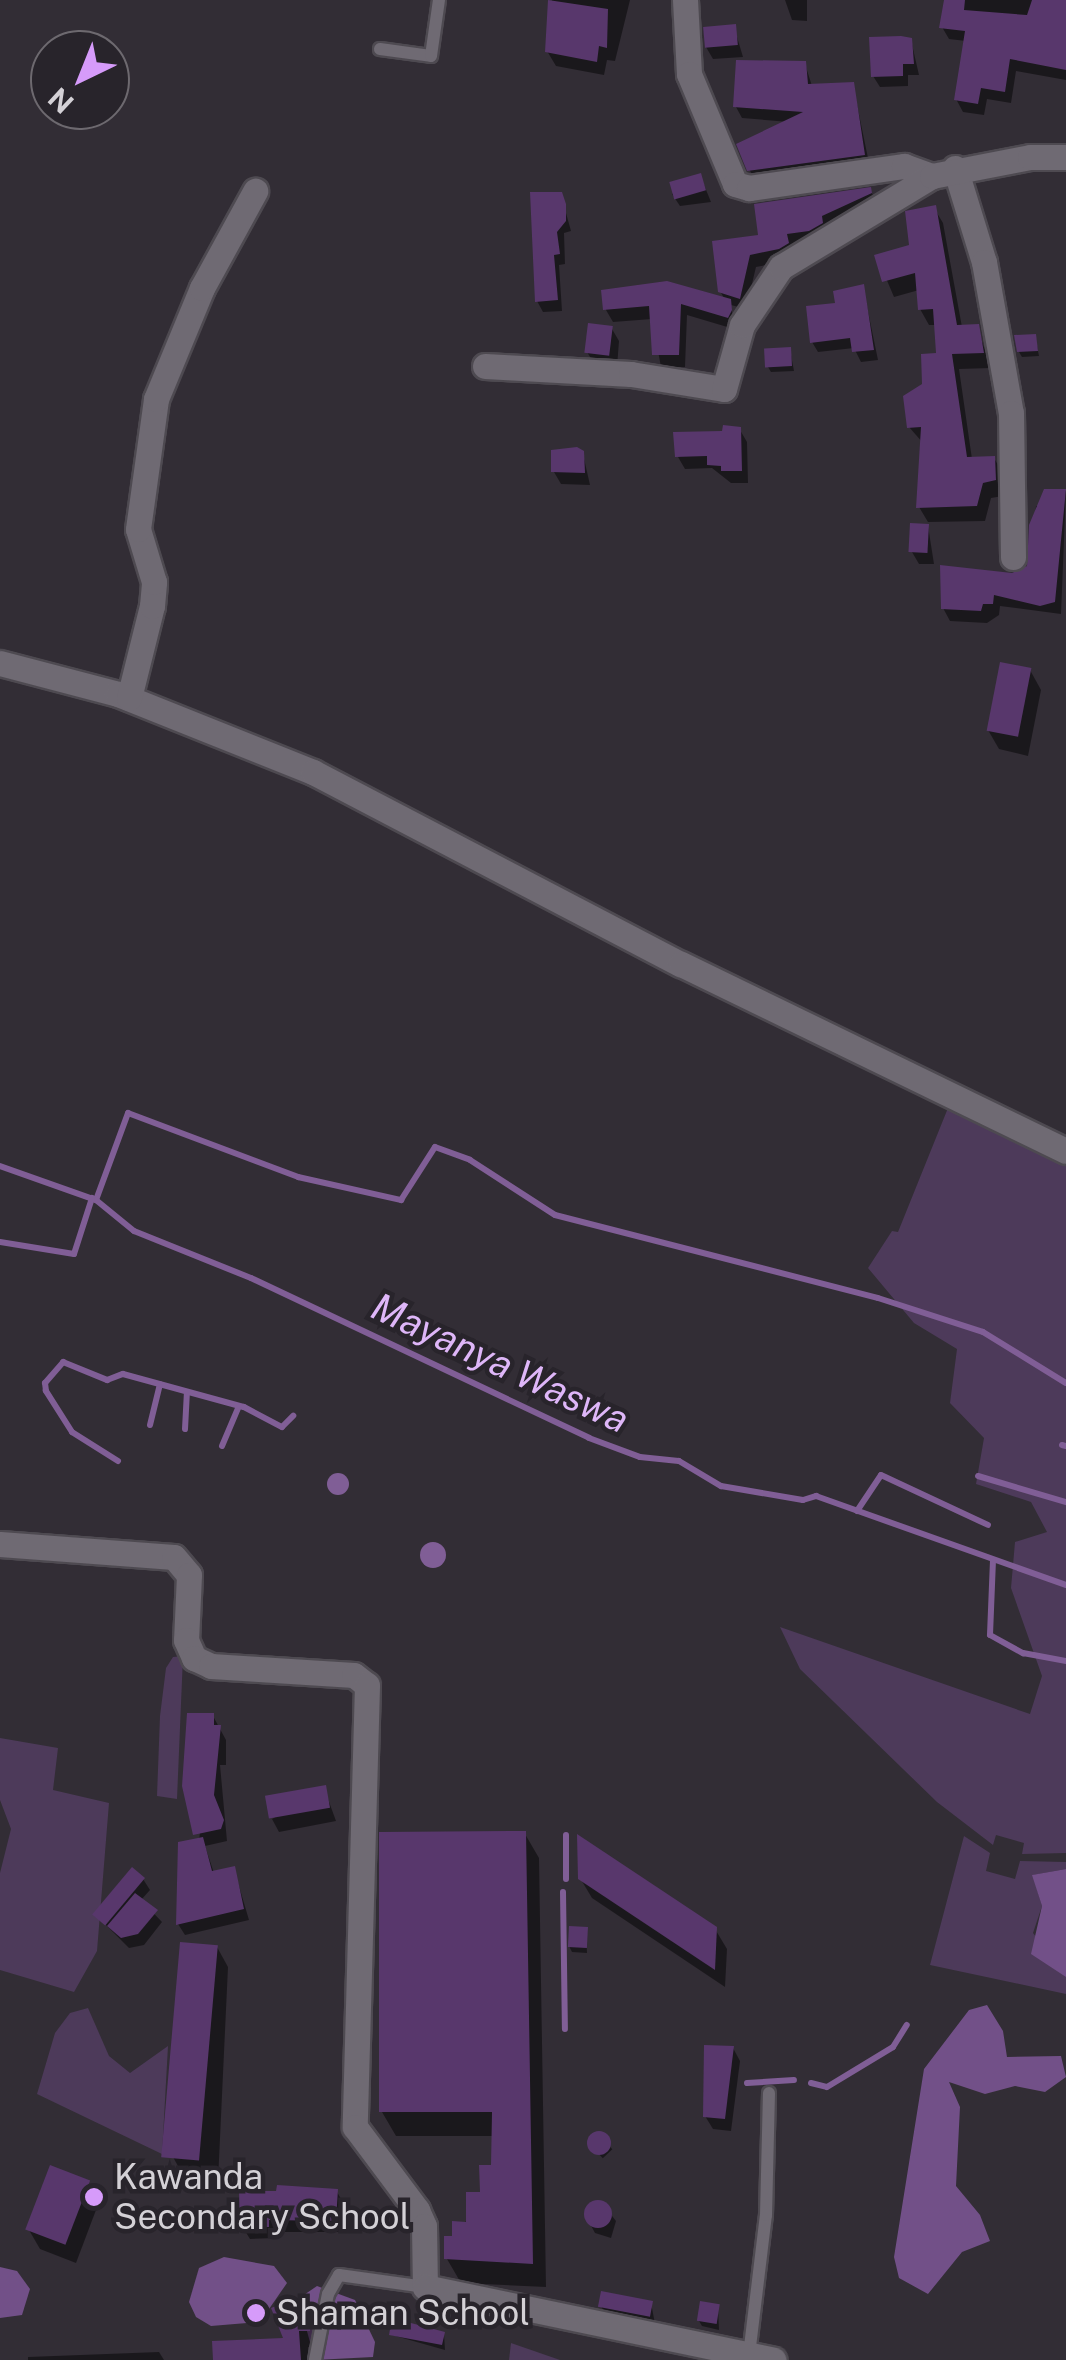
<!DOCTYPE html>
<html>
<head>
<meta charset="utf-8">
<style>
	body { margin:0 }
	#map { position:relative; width:1066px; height:2360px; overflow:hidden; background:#322d35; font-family:"Public Sans",sans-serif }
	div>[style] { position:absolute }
	.green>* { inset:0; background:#4d3a5a }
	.forest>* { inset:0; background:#725088 }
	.water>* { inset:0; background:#805e96 }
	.round { border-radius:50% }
	.shadow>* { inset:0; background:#0007; transform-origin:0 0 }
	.stream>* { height:6px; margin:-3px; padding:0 3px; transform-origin:3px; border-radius:3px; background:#805e96 }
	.building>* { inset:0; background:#58376c; transform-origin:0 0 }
	.roads { filter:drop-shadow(2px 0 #4e4a51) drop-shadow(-2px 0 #4e4a51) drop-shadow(0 2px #4e4a51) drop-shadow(0 -2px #4e4a51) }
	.service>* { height:12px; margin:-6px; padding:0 6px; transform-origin:6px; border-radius:6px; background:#6f6a73 }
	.minor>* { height:25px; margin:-12.5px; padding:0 12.5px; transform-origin:12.5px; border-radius:12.5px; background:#6f6a73 }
	.dots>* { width:28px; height:28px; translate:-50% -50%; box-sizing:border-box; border:5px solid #28242b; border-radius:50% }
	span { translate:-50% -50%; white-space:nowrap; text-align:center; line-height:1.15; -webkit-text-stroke:9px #28242b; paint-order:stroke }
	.poi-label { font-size:35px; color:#d4d1d6 }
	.left { translate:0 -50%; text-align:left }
	.water-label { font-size:38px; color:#deb6f8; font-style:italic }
	.north { position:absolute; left:30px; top:30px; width:100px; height:100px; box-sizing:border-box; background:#28242b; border:2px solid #6d696f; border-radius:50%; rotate:223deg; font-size:28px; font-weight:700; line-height:40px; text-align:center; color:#d4d1d6 }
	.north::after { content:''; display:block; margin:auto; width:35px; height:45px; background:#d69bfa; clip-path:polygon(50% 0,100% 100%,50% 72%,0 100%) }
</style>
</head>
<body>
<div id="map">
	<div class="green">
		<div style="clip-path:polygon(950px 1103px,1066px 1158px,1066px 1853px,1022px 1854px,1024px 1843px,996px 1835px,993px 1845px,937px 1802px,800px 1669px,780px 1627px,1030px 1714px,1042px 1676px,1011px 1588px,1015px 1542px,1047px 1532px,1031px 1502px,976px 1484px,984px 1438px,950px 1403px,957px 1349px,914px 1323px,868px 1268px,892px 1231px,898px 1232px)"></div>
		<div style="clip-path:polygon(183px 1656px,177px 1799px,157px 1796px,160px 1716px,166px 1668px,173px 1657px)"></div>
		<div style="clip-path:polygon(0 1738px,58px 1748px,53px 1790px,109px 1803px,97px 1951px,74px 1992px,0 1970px,0 1873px,11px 1829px,0 1800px)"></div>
		<div style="clip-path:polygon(964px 1836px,990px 1853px,986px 1871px,1015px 1879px,1020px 1861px,1066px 1862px,1066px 1869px,1033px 1875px,1042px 1906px,1033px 1933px,1066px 1977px,1066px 1994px,930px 1965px)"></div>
		<div style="clip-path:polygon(88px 2008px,109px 2056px,130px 2073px,168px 2046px,162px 2154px,37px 2094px,55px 2033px,70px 2013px)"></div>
		<div style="clip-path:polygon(511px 2343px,560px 2360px,509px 2360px)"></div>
	</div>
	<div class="forest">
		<div style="clip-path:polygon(1066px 1869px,1066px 1977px,1031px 1954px,1042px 1906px,1032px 1875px)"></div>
		<div style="clip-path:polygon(987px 2005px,1003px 2031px,1007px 2057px,1061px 2056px,1066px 2077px,1045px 2092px,1015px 2086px,985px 2094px,949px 2082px,960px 2107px,956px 2186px,980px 2215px,990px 2241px,962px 2252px,928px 2294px,899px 2278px,894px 2257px,924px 2069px,969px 2010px)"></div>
		<div style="clip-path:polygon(224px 2257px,274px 2266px,287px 2283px,260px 2322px,211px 2326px,196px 2317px,189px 2302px,199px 2268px)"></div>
		<div style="clip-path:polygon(0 2267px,17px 2271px,30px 2289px,22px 2315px,0 2318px)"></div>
		<div style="clip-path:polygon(317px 2286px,355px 2300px,375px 2342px,373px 2357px,315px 2360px,298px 2299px)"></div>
	</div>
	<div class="water">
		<div class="round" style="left:327px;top:1473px;width:22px;height:22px"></div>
		<div class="round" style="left:420px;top:1542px;width:26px;height:26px"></div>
	</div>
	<div class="shadow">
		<div style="clip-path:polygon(552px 0,630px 0,615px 61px,607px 60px,604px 75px,556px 66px,547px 51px)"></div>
		<div style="clip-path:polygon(785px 0,807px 0,807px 21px,792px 20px)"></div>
		<div style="clip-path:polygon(946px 0,1066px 0,1066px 80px,1016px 71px,1011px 103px,987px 99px,984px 115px,963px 112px,956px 99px,966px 41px,949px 39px,942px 27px)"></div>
		<div style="clip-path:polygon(734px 27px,743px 57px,713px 59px,706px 47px)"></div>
		<div style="clip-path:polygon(911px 40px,919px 75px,908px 75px,908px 86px,880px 87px,873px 76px)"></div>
		<div style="clip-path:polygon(805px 64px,812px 86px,853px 85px,869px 163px,756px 181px,749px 169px,789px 122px,742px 118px,736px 107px)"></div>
		<div style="clip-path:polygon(700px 175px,711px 202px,680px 206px,672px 194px)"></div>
		<div style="clip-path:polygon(870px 190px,877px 202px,816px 242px,792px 246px,794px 256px,786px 261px,756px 267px,746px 309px,731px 305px,734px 329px,687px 315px,685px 367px,661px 367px,652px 319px,613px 322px,606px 310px,604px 292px,725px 300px,720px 291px,761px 237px)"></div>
		<div style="clip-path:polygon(561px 195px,571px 231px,564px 233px,565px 264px,559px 265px,562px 311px,543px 312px,537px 301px)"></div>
		<div style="clip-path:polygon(934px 208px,943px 223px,962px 327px,977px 327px,991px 368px,959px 369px,972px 459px,994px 458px,1003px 474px,1003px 496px,991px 498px,985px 521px,928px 522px,919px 507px,923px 443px,909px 427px,938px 356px,936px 325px,929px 325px,920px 309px,919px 290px,894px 297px,877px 257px,912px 247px)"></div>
		<div style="clip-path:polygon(863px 287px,878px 360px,861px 362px,854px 348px,818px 352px,812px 342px)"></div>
		<div style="clip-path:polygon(612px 329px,619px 341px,617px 367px,595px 365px,587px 352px)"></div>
		<div style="clip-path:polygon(1035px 336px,1039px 356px,1022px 357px,1019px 352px)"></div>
		<div style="clip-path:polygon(790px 350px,794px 371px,771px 372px,768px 367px)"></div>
		<div style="clip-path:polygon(740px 430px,747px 442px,748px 483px,731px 483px,712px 468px,685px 469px,678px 457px)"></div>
		<div style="clip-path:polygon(583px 454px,590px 485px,561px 484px,554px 472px)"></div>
		<div style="clip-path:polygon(1066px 491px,1061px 614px,1000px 606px,999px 615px,987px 623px,950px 621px,943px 608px,1022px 574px,1032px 559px,1036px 506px,1043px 506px,1046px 492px)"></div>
		<div style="clip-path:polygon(928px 526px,934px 564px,919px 564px,912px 552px)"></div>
		<div style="clip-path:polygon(1030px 670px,1041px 690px,1028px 756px,999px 749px,988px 730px)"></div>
		<div style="clip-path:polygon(213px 1716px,226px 1740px,226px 1765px,220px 1765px,227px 1841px,205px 1846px,214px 1873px,234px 1869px,249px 1920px,185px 1935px,178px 1924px,199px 1841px)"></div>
		<div style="clip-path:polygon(324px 1788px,336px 1821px,279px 1832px,272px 1819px)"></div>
		<div style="clip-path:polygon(525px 1834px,539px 1858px,546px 2287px,461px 2283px,447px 2259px,493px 2167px,494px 2136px,396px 2136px,382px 2112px)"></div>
		<div style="clip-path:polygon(580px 1878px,715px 1929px,727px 1949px,725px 1987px,592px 1898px)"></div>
		<div style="clip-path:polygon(143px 1879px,150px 1890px,141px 1900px,162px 1922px,144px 1945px,129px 1948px,97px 1916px)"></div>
		<div style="clip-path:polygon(586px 1930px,587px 1953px,572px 1952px,569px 1946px)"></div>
		<div style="clip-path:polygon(217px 1947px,228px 1967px,218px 2181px,197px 2180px,184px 2177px,173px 2157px)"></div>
		<div style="clip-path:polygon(733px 2048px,740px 2061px,731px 2131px,713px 2129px,705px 2116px)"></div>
		<div style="left:598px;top:2134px;width:21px;height:13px;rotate:47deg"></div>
		<div style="clip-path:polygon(88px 2182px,99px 2202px,76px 2263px,40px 2249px,29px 2230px)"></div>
		<div style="clip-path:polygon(337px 2192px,344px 2204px,342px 2232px,275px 2232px,275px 2238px,250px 2239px,242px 2226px)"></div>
		<div style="clip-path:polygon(601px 2202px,616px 2221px,611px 2238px,595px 2233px,588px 2220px,591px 2204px)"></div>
		<div style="clip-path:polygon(651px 2303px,656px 2329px,608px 2319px,601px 2306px)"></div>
		<div style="clip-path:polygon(718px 2307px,719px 2330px,702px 2326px,699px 2321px)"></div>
		<div style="clip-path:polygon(310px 2309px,320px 2326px,319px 2348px,308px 2347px,308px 2360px,215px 2360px,287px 2341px)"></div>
		<div style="clip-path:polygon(444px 2334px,445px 2350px,392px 2335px)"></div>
		<div style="clip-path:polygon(159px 2352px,164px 2360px,28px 2360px,28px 2357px)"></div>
	</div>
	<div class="stream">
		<div style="left:0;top:1166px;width:102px;rotate:19.5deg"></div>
		<div style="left:96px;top:1200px;width:49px;rotate:39.2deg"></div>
		<div style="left:134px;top:1231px;width:126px;rotate:21.9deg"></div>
		<div style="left:251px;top:1278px;width:374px;rotate:25.3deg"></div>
		<div style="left:589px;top:1438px;width:54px;rotate:20.4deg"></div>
		<div style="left:640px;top:1457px;width:39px;rotate:6deg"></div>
		<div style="left:679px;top:1461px;width:49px;rotate:30.8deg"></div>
		<div style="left:721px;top:1486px;width:83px;rotate:9.7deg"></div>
		<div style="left:803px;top:1500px;width:14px;rotate:-17deg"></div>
		<div style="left:816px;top:1496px;width:265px;rotate:19.6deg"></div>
		<div style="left:96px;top:1200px;width:93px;rotate:-69.8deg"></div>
		<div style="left:128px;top:1113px;width:182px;rotate:20.6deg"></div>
		<div style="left:298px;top:1177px;width:106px;rotate:12.6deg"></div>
		<div style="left:401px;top:1200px;width:63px;rotate:-57.3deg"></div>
		<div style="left:435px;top:1147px;width:37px;rotate:20deg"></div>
		<div style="left:470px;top:1160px;width:101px;rotate:32.9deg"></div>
		<div style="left:555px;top:1215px;width:333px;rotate:14.4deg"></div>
		<div style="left:878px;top:1298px;width:110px;rotate:17.9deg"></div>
		<div style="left:983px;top:1332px;width:97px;rotate:31.6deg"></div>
		<div style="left:0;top:1242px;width:75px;rotate:9.2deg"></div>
		<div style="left:74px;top:1254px;width:59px;rotate:-72.2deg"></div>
		<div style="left:150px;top:1425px;width:42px;rotate:-76.3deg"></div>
		<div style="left:185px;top:1429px;width:36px;rotate:-87deg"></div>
		<div style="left:1062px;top:1445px;width:4px;rotate:14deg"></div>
		<div style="left:222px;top:1446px;width:43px;rotate:-67deg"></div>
		<div style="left:118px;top:1461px;width:54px;rotate:-147.8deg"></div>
		<div style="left:72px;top:1432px;width:49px;rotate:-122.4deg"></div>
		<div style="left:46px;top:1391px;width:8px;rotate:-97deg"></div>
		<div style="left:45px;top:1383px;width:28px;rotate:-49deg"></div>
		<div style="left:63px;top:1362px;width:48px;rotate:22.2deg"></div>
		<div style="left:107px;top:1380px;width:17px;rotate:-21deg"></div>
		<div style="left:123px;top:1374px;width:125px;rotate:15.3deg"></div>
		<div style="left:244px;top:1407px;width:43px;rotate:27.8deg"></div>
		<div style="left:282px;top:1427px;width:16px;rotate:-45deg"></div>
		<div style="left:978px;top:1476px;width:92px;rotate:16.5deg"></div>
		<div style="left:857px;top:1511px;width:43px;rotate:-56.3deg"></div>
		<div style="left:881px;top:1475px;width:118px;rotate:25deg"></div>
		<div style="left:993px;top:1560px;width:75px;rotate:92.3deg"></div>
		<div style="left:990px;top:1635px;width:38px;rotate:29deg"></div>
		<div style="left:1023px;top:1653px;width:44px;rotate:10.5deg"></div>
		<div style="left:566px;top:1835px;width:44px;rotate:90deg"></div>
		<div style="left:563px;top:1892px;width:137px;rotate:89.2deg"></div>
		<div style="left:747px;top:2083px;width:47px;rotate:-3.7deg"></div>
		<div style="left:811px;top:2083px;width:16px;rotate:14deg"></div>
		<div style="left:827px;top:2087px;width:77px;rotate:-31.2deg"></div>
		<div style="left:893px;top:2047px;width:26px;rotate:-58deg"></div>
	</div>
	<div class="building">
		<div style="clip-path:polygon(548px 0,608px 9px,607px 48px,599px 46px,597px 62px,545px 52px)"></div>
		<div style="clip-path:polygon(944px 0,965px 0,964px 10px,1027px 15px,1032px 0,1066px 0,1066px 70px,1010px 59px,1005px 92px,981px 88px,978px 104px,954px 100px,965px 31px,939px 28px)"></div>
		<div style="left:736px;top:24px;width:21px;height:33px;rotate:85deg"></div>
		<div style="clip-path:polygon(901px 36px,912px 38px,914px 64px,903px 64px,903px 76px,871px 77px,869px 37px)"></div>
		<div style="clip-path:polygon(736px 60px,806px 61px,808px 84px,854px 82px,865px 155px,747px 171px,736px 144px,803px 112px,733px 107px)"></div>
		<div style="left:701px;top:173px;width:18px;height:33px;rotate:74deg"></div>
		<div style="clip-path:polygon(871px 187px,872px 193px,822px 216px,823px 223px,809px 231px,787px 234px,789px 243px,779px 249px,750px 255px,740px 299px,718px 292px,712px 241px,758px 235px,754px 204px)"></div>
		<div style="clip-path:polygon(530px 192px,562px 192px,566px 204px,566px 221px,557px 232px,560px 254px,554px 255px,558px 300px,535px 302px)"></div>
		<div style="clip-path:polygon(936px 205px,957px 325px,979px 324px,984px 353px,952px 354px,967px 457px,995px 456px,996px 480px,983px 483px,977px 506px,916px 508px,921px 427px,907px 428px,903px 396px,922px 384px,921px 354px,936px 353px,933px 309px,918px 310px,915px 273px,882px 282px,874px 255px,909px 245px,905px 211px)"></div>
		<div style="clip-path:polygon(667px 281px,731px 299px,732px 310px,728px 318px,681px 304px,679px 355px,652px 355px,649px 306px,603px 310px,601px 290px)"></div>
		<div style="clip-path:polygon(864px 284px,874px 350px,852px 352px,850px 338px,810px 343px,806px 306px,835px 303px,833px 291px)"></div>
		<div style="left:588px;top:323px;width:25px;height:30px;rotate:7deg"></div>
		<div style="clip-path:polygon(1036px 334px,1038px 351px,1017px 352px,1014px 335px)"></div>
		<div style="left:791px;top:347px;width:19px;height:27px;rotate:87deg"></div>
		<div style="clip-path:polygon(723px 425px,741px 427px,742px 471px,721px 471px,721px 466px,707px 465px,707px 456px,675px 457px,673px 432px,722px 431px)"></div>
		<div style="clip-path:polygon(577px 447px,584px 451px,585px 473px,551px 472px,551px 450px)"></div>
		<div style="clip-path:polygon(1044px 489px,1066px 489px,1055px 602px,1040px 606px,994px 595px,993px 604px,983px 604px,981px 611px,941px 609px,940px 565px,1012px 573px,1027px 566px,1029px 525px)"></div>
		<div style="left:910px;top:523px;width:19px;height:29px;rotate:3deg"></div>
		<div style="left:1000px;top:662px;width:32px;height:70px;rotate:11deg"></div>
		<div style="clip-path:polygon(187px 1713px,214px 1713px,214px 1725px,221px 1725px,214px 1795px,224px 1820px,221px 1829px,193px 1835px,182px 1786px)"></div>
		<div style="left:326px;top:1785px;width:23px;height:62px;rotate:80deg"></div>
		<div style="clip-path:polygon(526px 1831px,533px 2264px,444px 2259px,444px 2236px,452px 2236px,452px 2221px,466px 2222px,466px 2192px,480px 2192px,479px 2165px,491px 2165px,492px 2112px,379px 2112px,379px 1832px)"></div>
		<div style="clip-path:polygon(577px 1834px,717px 1927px,715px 1970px,578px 1879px)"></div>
		<div style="clip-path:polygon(203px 1837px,212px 1871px,235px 1866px,244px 1909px,176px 1925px,178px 1842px)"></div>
		<div style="left:132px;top:1867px;width:17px;height:62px;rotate:40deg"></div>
		<div style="clip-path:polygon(135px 1893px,158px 1910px,138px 1934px,121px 1938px,107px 1926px)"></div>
		<div style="left:569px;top:1926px;width:19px;height:21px;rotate:3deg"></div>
		<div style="left:180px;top:1942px;width:38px;height:216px;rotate:5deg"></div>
		<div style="clip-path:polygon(704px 2045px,734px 2046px,725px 2119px,703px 2117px)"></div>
		<div class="round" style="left:587px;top:2131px;width:24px;height:24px"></div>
		<div style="left:50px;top:2165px;width:43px;height:69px;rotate:21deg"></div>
		<div style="clip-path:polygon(277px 2185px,338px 2189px,336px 2221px,269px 2220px,269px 2227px,240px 2227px,239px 2191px,276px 2191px)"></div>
		<div class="round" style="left:584px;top:2200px;width:28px;height:28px"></div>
		<div style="left:601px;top:2291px;width:53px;height:16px;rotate:11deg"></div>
		<div style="left:700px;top:2301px;width:20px;height:20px;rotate:9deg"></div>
		<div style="clip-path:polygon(281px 2304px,311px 2306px,310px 2331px,299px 2331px,301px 2360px,213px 2360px,212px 2341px,283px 2338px,271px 2308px)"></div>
		<div style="clip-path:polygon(392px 2318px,445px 2332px,442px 2345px,389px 2335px)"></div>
	</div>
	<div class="roads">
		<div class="service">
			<div style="left:380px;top:49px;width:51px;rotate:7.8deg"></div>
			<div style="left:431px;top:56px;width:57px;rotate:-81.9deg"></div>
			<div style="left:749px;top:2355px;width:141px;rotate:-83.1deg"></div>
			<div style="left:766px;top:2215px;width:122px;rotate:-88.6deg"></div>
			<div style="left:315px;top:2360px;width:67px;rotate:-78.9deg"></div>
			<div style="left:328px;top:2294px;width:22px;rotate:-60deg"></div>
			<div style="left:339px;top:2275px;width:87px;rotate:7.9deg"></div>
		</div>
		<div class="minor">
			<div style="left:685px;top:0;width:74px;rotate:86.9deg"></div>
			<div style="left:689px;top:74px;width:119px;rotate:67.3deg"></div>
			<div style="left:735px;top:184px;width:15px;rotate:16deg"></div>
			<div style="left:749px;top:188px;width:157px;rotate:-8.1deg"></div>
			<div style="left:904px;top:166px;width:30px;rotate:20deg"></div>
			<div style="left:955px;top:168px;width:98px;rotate:72.9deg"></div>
			<div style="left:984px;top:262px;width:153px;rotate:79.9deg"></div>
			<div style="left:1011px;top:413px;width:144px;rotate:89.2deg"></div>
			<div style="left:485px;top:366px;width:146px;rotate:3.1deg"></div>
			<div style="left:631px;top:374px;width:94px;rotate:9.2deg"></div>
			<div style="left:724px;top:389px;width:66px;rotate:-74.3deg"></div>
			<div style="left:742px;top:325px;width:70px;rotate:-56.1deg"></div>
			<div style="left:781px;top:267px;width:176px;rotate:-31.1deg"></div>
			<div style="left:932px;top:176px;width:100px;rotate:-11deg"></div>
			<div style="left:1030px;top:157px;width:36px"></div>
			<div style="left:0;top:663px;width:122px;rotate:14.7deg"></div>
			<div style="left:118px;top:694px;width:210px;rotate:21.8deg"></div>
			<div style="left:313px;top:772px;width:415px;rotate:27.6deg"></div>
			<div style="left:681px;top:964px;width:428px;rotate:25.9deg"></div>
			<div style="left:129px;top:698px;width:95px;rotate:-76deg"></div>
			<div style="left:152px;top:606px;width:24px;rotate:-85deg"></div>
			<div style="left:154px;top:582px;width:55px;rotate:-106.8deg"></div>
			<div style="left:138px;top:529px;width:131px;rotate:-82.1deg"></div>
			<div style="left:156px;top:399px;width:120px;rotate:-67.5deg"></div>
			<div style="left:202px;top:288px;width:111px;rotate:-61.3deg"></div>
			<div style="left:0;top:1544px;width:174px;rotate:4.3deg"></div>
			<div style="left:174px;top:1557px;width:23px;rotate:50deg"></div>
			<div style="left:189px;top:1575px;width:65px;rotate:92.6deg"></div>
			<div style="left:186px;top:1640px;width:20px;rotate:66deg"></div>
			<div style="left:194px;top:1658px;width:19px;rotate:25deg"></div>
			<div style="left:211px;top:1666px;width:143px;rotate:3.6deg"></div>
			<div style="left:354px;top:1675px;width:16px;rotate:38deg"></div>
			<div style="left:367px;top:1685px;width:442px;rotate:91.6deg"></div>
			<div style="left:355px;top:2127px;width:104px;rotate:53.2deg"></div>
			<div style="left:417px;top:2210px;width:17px;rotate:66deg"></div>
			<div style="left:424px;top:2226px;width:61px;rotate:89.1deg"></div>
			<div style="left:425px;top:2287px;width:356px;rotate:11.8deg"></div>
		</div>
	</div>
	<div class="dots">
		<div style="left:94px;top:2197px;background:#d69bfa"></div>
		<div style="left:256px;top:2313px;background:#d69bfa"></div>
	</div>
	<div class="poi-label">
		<span class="left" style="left:114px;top:2197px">Kawanda<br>Secondary School</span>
		<span class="left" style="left:276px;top:2313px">Shaman School</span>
	</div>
	<div class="water-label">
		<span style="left:500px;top:1363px;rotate:25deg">Mayanya Waswa</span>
	</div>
	<div class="north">N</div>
</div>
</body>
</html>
